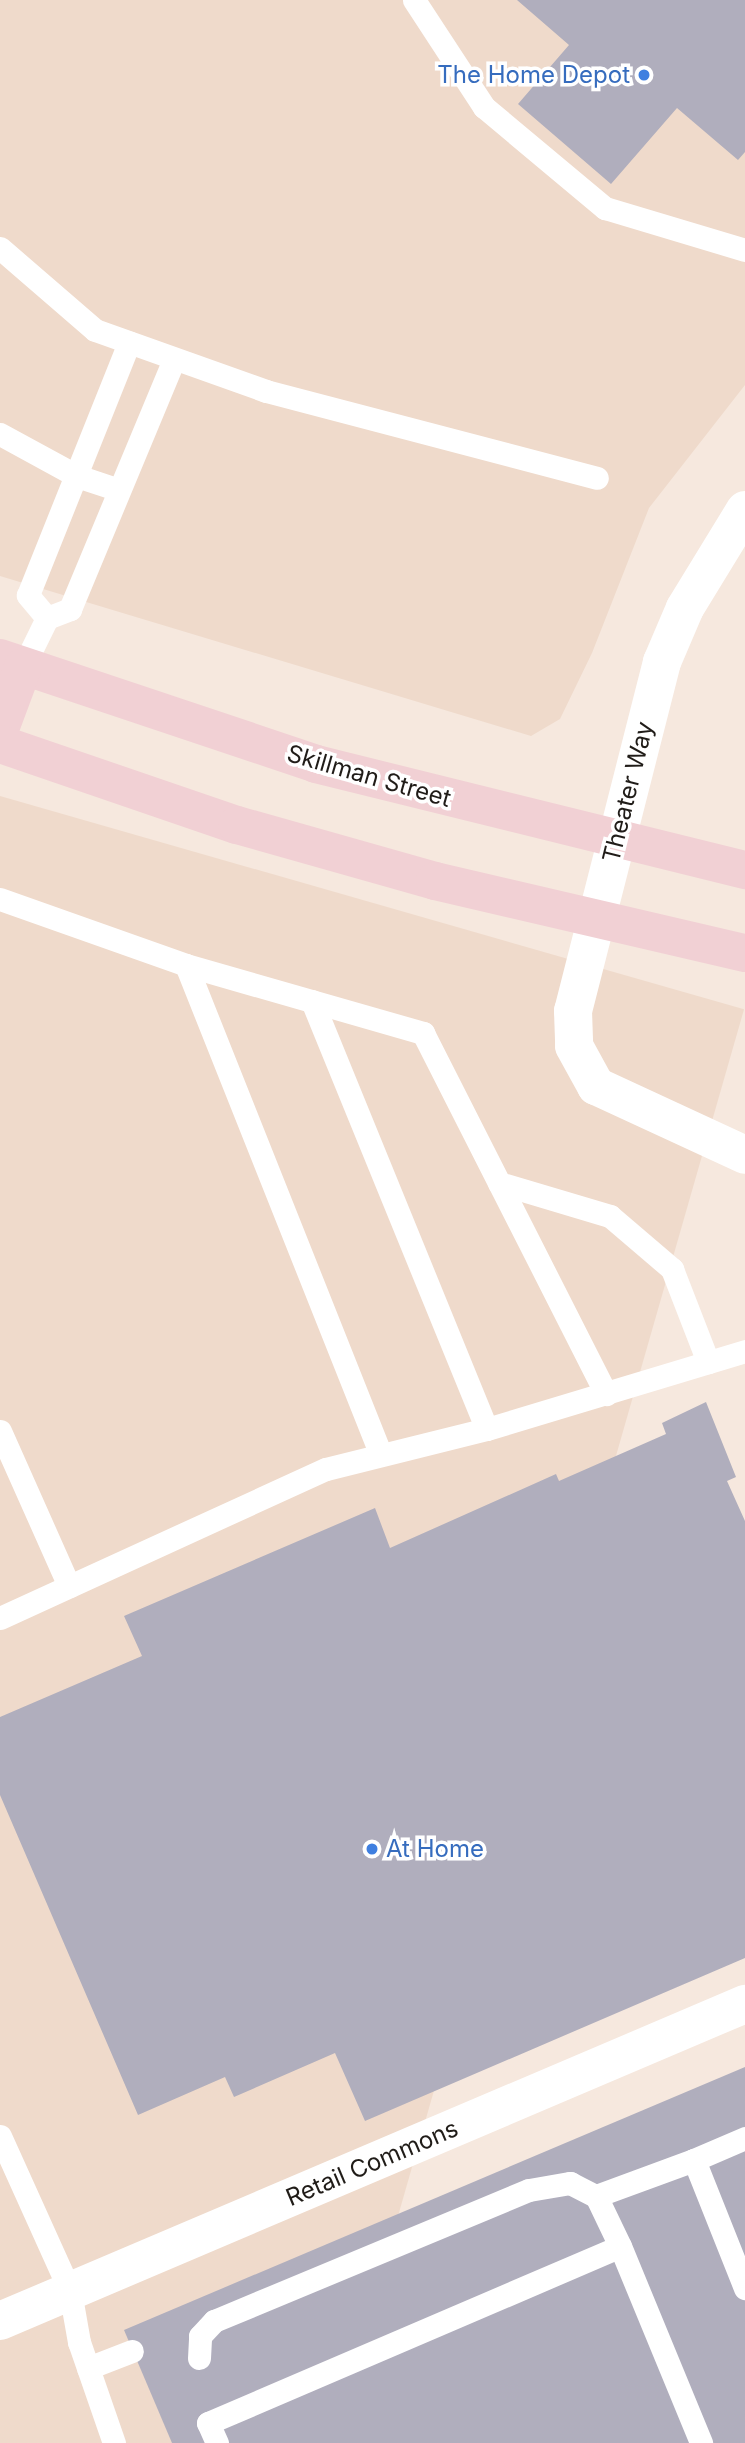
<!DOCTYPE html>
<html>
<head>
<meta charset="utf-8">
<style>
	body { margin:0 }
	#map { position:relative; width:745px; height:2443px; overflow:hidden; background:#f6e8de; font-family:Inter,sans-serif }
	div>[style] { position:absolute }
	.built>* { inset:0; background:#efdacb; transform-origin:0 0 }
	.building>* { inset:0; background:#b0aebd }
	.lane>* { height:23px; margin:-11.5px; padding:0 11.5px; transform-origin:11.5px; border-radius:11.5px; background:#fff }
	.street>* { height:38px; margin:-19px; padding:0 19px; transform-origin:19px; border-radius:19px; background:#fff }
	.secondary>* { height:38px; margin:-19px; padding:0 19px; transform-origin:19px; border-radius:19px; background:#f1d0d4 }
	.dots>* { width:19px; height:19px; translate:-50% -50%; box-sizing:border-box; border:4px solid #fff; border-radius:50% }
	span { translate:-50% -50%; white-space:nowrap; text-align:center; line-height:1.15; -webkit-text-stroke:7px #fff; paint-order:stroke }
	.shop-label { font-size:24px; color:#366cbe }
	.right { translate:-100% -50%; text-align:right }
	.left { translate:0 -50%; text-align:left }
	.street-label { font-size:24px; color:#201c18 }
</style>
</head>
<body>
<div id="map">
	<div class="built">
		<div style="clip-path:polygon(0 0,745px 0,745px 385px,649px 508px,592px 653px,560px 719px,531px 736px,0 576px)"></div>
		<div style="left:0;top:796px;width:774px;height:1647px;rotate:16deg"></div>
	</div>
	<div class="building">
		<div style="clip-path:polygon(517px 0,745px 0,745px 152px,738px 160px,677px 108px,611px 184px,518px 104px,569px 45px)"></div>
		<div style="clip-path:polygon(706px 1402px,736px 1477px,727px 1481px,745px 1521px,745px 1958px,365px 2121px,335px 2053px,234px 2097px,225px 2077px,138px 2115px,0 1795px,0 1717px,142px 1656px,124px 1616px,375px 1508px,390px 1548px,556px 1474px,559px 1481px,666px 1434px,662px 1423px)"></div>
		<div style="clip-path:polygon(745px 2067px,745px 2443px,172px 2443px,124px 2330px)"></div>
	</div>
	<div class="lane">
		<div style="left:414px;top:0;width:128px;rotate:56.8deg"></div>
		<div style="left:484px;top:107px;width:158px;rotate:39.9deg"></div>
		<div style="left:605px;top:208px;width:146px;rotate:16.7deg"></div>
		<div style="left:0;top:248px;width:125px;rotate:40.8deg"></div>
		<div style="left:95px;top:330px;width:182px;rotate:19.6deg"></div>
		<div style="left:266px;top:391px;width:342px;rotate:14.7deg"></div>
		<div style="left:0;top:434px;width:88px;rotate:28.6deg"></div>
		<div style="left:77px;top:476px;width:44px;rotate:18.4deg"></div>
		<div style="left:47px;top:618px;width:30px;rotate:-130deg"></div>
		<div style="left:28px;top:595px;width:272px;rotate:-68.2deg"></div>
		<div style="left:23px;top:667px;width:55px;rotate:-63.9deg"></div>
		<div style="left:47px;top:618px;width:25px;rotate:-21deg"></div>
		<div style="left:70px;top:609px;width:271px;rotate:-67.4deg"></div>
		<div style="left:0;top:899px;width:197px;rotate:19.5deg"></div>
		<div style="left:186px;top:965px;width:247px;rotate:16deg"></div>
		<div style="left:423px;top:1033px;width:405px;rotate:63.1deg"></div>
		<div style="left:186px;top:965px;width:527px;rotate:68.3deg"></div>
		<div style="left:312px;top:1001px;width:462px;rotate:67.8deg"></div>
		<div style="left:499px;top:1183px;width:116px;rotate:16.6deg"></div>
		<div style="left:610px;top:1216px;width:82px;rotate:40.5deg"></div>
		<div style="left:672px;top:1269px;width:100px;rotate:68.8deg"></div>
		<div style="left:0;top:1431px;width:170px;rotate:66deg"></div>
		<div style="left:0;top:1618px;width:358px;rotate:-24.6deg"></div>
		<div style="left:326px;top:1469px;width:166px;rotate:-14deg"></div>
		<div style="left:487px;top:1429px;width:270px;rotate:-16.8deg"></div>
		<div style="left:0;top:2136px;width:170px;rotate:65.7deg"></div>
		<div style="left:70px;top:2291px;width:52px;rotate:80deg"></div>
		<div style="left:79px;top:2342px;width:107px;rotate:70.9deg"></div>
		<div style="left:745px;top:2138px;width:56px;rotate:156.7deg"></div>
		<div style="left:694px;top:2160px;width:138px;rotate:68.3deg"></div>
		<div style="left:620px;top:2246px;width:55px;rotate:-115.6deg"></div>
		<div style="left:596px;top:2196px;width:104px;rotate:-20.2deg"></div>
		<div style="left:199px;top:2358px;width:22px;rotate:-87deg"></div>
		<div style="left:200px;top:2336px;width:21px;rotate:-47deg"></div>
		<div style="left:214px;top:2321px;width:341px;rotate:-22.6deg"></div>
		<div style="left:529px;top:2190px;width:42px;rotate:-9.7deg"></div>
		<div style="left:570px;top:2183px;width:29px;rotate:27deg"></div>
		<div style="left:88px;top:2368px;width:47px;rotate:-21.1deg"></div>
		<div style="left:217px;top:2443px;width:22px;rotate:-114deg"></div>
		<div style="left:208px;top:2423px;width:448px;rotate:-23.2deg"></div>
		<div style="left:620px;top:2246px;width:213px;rotate:67.6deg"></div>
	</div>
	<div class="street">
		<div style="left:745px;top:510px;width:115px;rotate:121.5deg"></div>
		<div style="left:685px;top:608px;width:59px;rotate:113.1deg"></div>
		<div style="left:662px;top:662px;width:360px;rotate:104.3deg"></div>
		<div style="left:573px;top:1011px;width:35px;rotate:88deg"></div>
		<div style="left:574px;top:1046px;width:46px;rotate:61.2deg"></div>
		<div style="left:596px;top:1086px;width:164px;rotate:24.8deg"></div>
		<div style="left:0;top:2321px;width:810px;rotate:-23.05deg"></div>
	</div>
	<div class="secondary">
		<div style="left:0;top:658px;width:333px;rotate:18.5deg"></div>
		<div style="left:316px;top:764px;width:442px;rotate:13.9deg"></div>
		<div style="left:0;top:729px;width:66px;rotate:-69.6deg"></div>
		<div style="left:0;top:744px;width:250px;rotate:18.9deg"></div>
		<div style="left:237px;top:825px;width:206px;rotate:15.8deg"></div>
		<div style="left:435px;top:881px;width:318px;rotate:13.1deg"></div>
	</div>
	<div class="dots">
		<div style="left:644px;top:75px;background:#3f7fe0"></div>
		<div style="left:372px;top:1849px;background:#3f7fe0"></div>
	</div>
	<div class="shop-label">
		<span class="right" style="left:630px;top:75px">The Home Depot</span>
		<span class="left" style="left:386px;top:1849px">At Home</span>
	</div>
	<div class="street-label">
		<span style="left:369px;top:776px;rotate:16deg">Skillman Street</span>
		<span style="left:628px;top:792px;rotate:-76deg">Theater Way</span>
		<span style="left:372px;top:2163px;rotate:-23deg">Retail Commons</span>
	</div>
</div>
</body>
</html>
